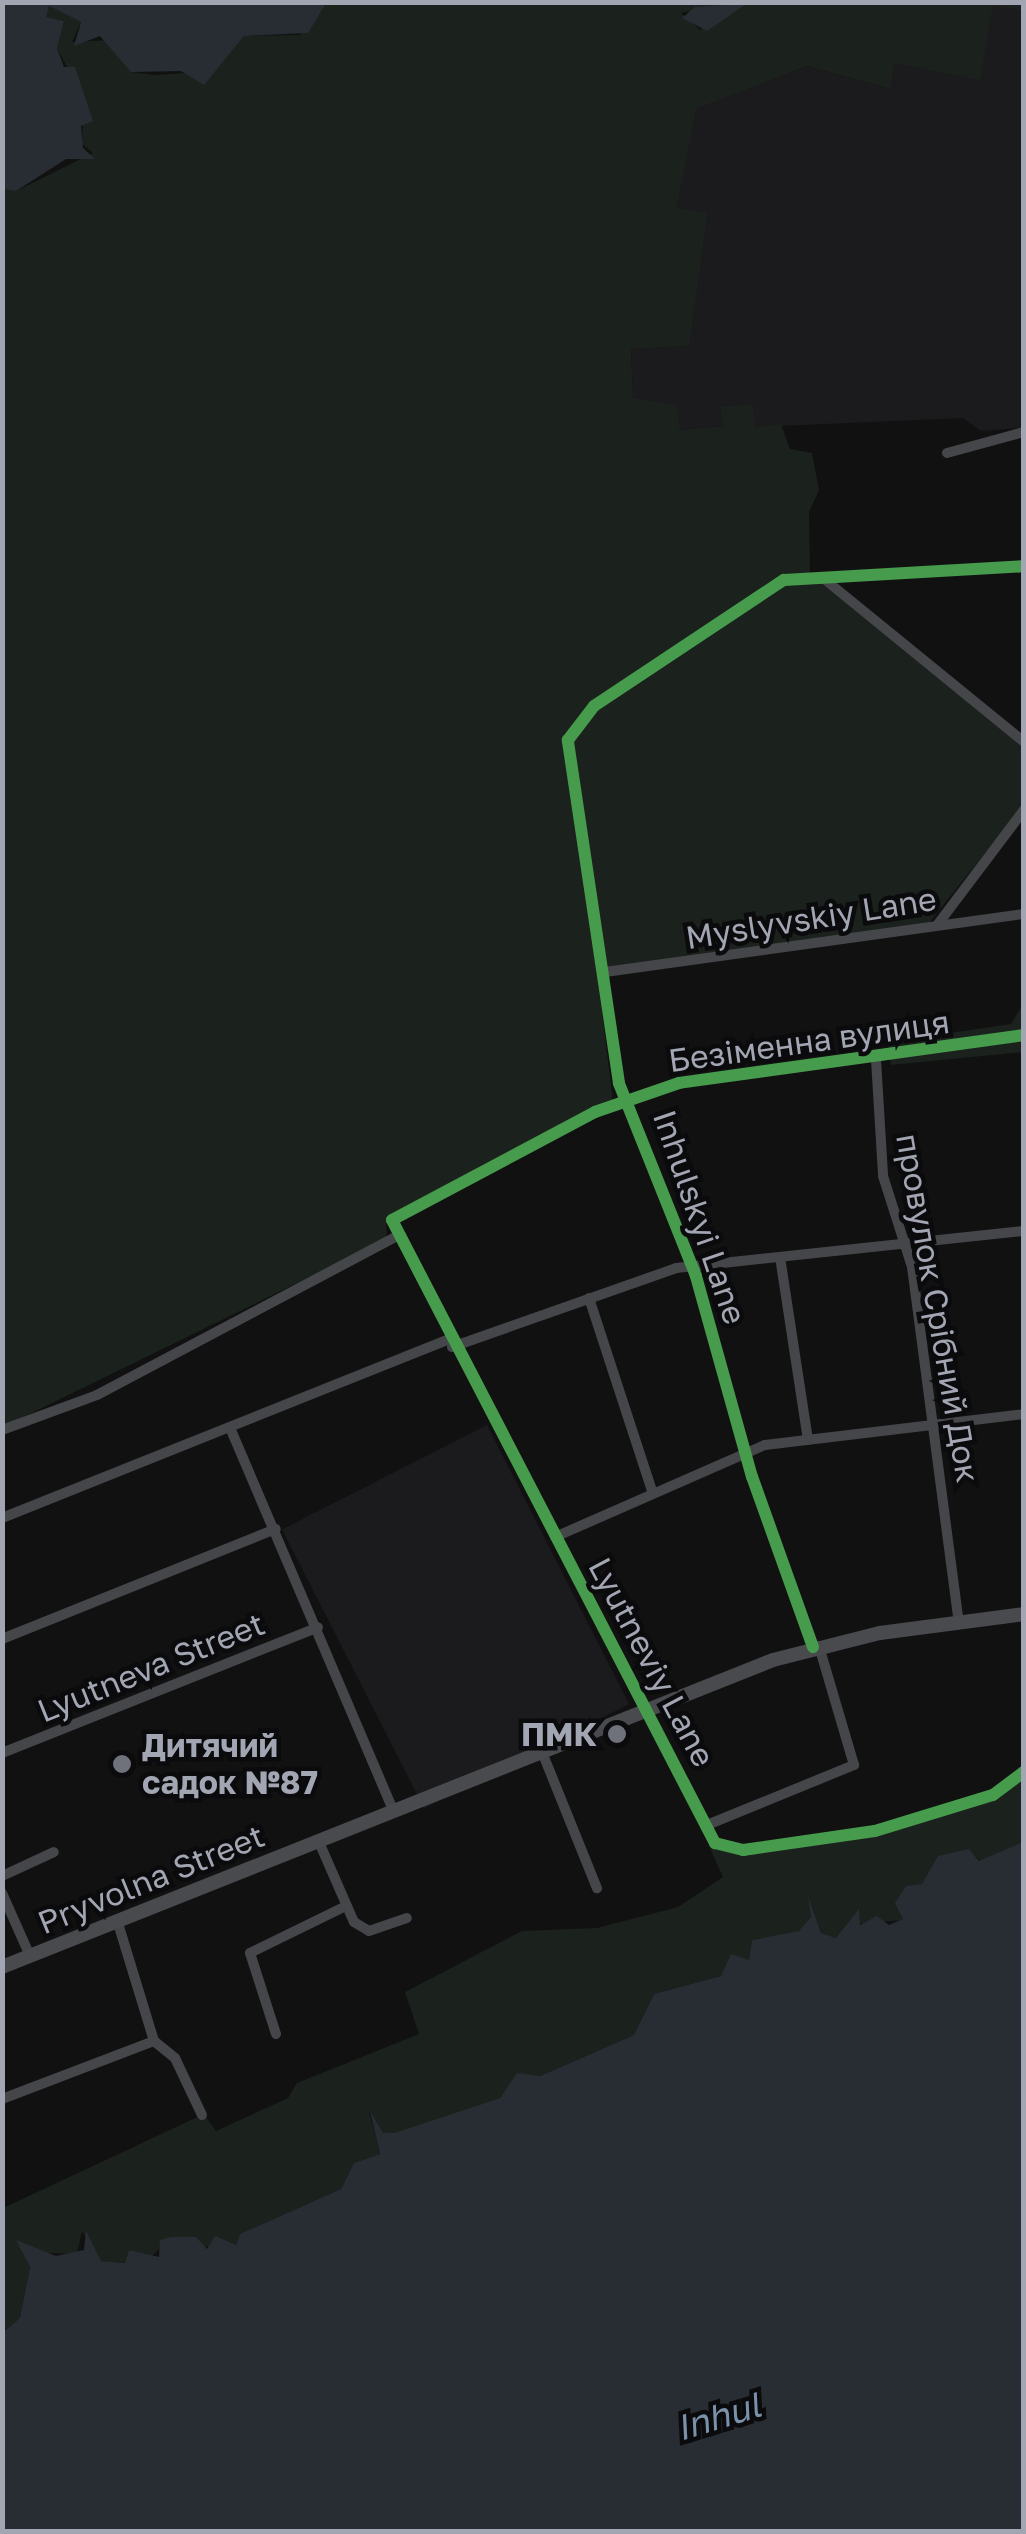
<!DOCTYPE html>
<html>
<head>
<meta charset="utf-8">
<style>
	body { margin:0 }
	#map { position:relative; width:1026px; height:2534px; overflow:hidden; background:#111; font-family:"Golos Text",sans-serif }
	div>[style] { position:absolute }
	.built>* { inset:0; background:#1b1b1d; transform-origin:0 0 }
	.green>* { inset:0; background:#1b211c }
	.water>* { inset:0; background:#282d34 }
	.street>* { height:10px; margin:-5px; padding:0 5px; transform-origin:5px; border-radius:5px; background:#45464a }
	.secondary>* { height:14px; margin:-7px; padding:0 7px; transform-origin:7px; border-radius:7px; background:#494a4e }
	.cycleway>* { height:12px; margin:-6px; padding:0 6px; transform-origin:6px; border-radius:6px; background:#469c4c }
	.dots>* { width:28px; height:28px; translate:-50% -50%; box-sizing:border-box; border:5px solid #0b0b0d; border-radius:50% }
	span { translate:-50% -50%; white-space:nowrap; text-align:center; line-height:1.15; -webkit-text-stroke:9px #0b0b0d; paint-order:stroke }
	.street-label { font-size:32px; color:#a2a6b2 }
	.poi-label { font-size:32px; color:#a2a6b2; font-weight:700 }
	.right { translate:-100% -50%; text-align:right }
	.left { translate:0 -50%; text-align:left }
	.water-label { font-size:35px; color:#7a91ac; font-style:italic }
	.frame { position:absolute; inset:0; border:5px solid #a2a6b2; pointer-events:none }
</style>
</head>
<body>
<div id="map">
	<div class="built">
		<div style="clip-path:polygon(993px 4px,1023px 11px,1023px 428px,981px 431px,963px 418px,754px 427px,753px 405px,723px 426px,679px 430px,633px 398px,631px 349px,688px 346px,708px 212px,677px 209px,695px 109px,807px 66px,891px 89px,893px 63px)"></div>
		<div style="left:487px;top:1425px;width:313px;height:230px;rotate:63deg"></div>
	</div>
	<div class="green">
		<div style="clip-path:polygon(326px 3px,728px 3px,681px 13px,700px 30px,748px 3px,1023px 3px,1023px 11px,993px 5px,980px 80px,894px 63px,891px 89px,807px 66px,696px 109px,677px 208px,708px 212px,689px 346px,631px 349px,633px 398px,677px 405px,680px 430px,723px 426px,720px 407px,753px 404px,755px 427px,781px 424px,790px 449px,812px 453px,819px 490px,809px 512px,810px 573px,1023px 746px,1023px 806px,928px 924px,597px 972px,613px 1101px,386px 1219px,387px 1239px,3px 1427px,3px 189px,16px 191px,93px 153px,82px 144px,84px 99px,57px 48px,64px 21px,45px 17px,49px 6px,81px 22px,72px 42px,111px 40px,131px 72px,155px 75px,215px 71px,244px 36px,300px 35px)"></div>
		<div style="clip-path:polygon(1023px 1004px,1023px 1052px,891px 1065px,888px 1042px,1011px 1024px)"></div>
		<div style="clip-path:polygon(1023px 1769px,1023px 1844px,980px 1861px,969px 1850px,896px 1903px,903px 1920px,854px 1924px,836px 1938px,821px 1933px,809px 1897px,811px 1917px,800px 1931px,752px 1940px,749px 1961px,721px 1976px,654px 1994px,634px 2035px,540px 2076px,517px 2074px,500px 2098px,394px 2133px,383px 2134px,369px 2111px,380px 2154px,354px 2163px,341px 2189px,240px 2234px,236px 2245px,159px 2249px,150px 2258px,129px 2250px,126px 2263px,100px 2261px,82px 2231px,77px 2254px,23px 2252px,30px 2267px,20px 2318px,3px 2332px,3px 2208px,204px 2114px,216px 2131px,288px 2098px,297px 2083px,419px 2034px,405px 1992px,522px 1931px,597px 1928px,678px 1907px,723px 1877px,709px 1846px,718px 1841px,743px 1847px,858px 1831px,989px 1795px)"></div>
	</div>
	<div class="water">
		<div style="clip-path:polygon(3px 2px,326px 2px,326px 3px,308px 33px,244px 36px,204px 85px,181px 71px,131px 72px,100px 36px,74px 46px,81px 22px,49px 6px,46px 17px,64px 21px,57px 48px,64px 67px,75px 67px,93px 121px,81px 126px,83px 148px,95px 159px,66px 159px,16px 191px,3px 189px)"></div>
		<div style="clip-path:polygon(748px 3px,707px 31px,682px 18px,695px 7px)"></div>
		<div style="clip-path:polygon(1023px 1842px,1023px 2531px,3px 2531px,3px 2332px,20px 2318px,30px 2267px,16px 2240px,56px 2256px,84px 2250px,86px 2231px,101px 2261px,125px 2263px,129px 2250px,159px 2257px,160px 2240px,171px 2237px,196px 2237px,207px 2249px,215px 2236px,236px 2245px,240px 2234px,341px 2189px,354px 2163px,380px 2154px,370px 2111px,383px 2133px,394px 2133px,500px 2098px,517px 2073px,540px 2076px,634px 2035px,654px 1994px,721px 1976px,731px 1954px,749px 1960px,752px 1940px,799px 1931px,811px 1917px,808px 1895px,821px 1933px,836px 1938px,859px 1909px,860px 1925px,877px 1916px,889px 1925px,903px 1919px,895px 1903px,906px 1886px,922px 1884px,938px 1856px,969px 1849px,979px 1861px)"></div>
	</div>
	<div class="street">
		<div style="left:947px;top:453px;width:80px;rotate:-15.3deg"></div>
		<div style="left:823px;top:578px;width:259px;rotate:39.2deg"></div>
		<div style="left:938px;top:924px;width:143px;rotate:-53deg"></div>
		<div style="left:605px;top:972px;width:423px;rotate:-7.9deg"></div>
		<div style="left:1024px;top:1035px;width:348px;rotate:172.1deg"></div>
		<div style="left:679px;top:1083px;width:89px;rotate:161deg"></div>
		<div style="left:595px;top:1112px;width:230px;rotate:152deg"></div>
		<div style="left:392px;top:1220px;width:702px;rotate:62.6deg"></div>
		<div style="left:715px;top:1843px;width:29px;rotate:14deg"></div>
		<div style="left:743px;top:1850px;width:133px;rotate:-8.2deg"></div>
		<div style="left:875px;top:1831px;width:123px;rotate:-17deg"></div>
		<div style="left:993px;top:1795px;width:39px;rotate:-37deg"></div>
		<div style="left:876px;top:1060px;width:116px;rotate:86.5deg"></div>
		<div style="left:883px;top:1176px;width:96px;rotate:72.3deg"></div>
		<div style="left:912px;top:1267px;width:359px;rotate:82.5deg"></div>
		<div style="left:780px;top:1257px;width:185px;rotate:81.3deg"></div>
		<div style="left:589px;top:1298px;width:203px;rotate:71.9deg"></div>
		<div style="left:452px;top:1347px;width:238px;rotate:-19.4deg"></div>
		<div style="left:676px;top:1268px;width:350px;rotate:-6.1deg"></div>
		<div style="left:2px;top:1430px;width:101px;rotate:-20.2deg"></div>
		<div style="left:97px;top:1395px;width:340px;rotate:-27.9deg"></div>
		<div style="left:231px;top:1430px;width:415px;rotate:66.9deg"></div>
		<div style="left:2px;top:1518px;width:480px;rotate:-21.8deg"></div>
		<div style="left:555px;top:1537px;width:229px;rotate:-23.7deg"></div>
		<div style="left:765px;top:1445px;width:261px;rotate:-6.8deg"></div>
		<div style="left:2px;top:1639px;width:295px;rotate:-21.9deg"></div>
		<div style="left:813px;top:1647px;width:181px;rotate:-109.7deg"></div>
		<div style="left:752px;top:1477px;width:209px;rotate:-105.6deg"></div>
		<div style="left:696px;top:1276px;width:208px;rotate:-111.8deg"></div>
		<div style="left:619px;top:1083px;width:347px;rotate:-98.5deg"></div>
		<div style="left:568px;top:740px;width:43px;rotate:-52.6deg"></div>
		<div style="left:594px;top:706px;width:228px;rotate:-33.6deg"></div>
		<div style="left:784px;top:580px;width:240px;rotate:-3.3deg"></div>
		<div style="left:542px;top:1752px;width:147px;rotate:68deg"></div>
		<div style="left:2px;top:1753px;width:340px;rotate:-21.7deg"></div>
		<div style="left:707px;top:1825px;width:159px;rotate:-22.2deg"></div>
		<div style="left:854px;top:1765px;width:124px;rotate:-106.4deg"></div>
		<div style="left:319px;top:1842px;width:87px;rotate:66.4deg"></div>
		<div style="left:354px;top:1922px;width:17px;rotate:31deg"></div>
		<div style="left:369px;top:1931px;width:40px;rotate:-18.9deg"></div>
		<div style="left:2px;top:1876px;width:57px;rotate:-24.8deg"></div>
		<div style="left:2px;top:1893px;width:69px;rotate:66deg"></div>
		<div style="left:117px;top:1920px;width:127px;rotate:73deg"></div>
		<div style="left:154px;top:2041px;width:27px;rotate:39deg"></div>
		<div style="left:175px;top:2058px;width:63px;rotate:64.7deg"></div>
		<div style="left:276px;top:2034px;width:85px;rotate:-107.8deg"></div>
		<div style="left:250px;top:1953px;width:102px;rotate:-26.1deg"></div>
		<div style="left:2px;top:2099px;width:163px;rotate:-20.9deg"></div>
	</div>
	<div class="secondary">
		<div style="left:2px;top:1967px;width:830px;rotate:-21.71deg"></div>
		<div style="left:773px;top:1660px;width:110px;rotate:-14.2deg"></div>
		<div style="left:880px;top:1633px;width:145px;rotate:-7.5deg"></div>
	</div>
	<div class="cycleway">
		<div style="left:1024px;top:1035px;width:348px;rotate:172.1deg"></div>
		<div style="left:679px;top:1083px;width:89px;rotate:161deg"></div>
		<div style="left:595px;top:1112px;width:230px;rotate:152deg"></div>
		<div style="left:392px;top:1220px;width:702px;rotate:62.6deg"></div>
		<div style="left:715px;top:1843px;width:29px;rotate:14deg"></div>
		<div style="left:743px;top:1850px;width:133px;rotate:-8.2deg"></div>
		<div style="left:875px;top:1831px;width:123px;rotate:-17deg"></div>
		<div style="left:993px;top:1795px;width:39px;rotate:-37deg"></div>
		<div style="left:813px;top:1647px;width:181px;rotate:-109.7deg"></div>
		<div style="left:752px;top:1477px;width:209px;rotate:-105.6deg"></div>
		<div style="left:696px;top:1276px;width:208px;rotate:-111.8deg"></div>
		<div style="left:619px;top:1083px;width:347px;rotate:-98.5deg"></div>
		<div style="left:568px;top:740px;width:43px;rotate:-52.6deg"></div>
		<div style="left:594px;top:706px;width:228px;rotate:-33.6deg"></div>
		<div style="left:784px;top:580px;width:240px;rotate:-3.3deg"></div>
	</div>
	<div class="dots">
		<div style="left:617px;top:1734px;background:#6f727a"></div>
		<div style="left:122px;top:1764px;background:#6f727a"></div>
	</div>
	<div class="street-label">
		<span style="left:811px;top:918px;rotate:-9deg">Myslyvskiy Lane</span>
		<span style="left:809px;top:1041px;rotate:-8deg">Безіменна вулиця</span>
		<span style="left:700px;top:1217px;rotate:71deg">Inhulskyi Lane</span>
		<span style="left:938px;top:1308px;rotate:80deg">провулок Срібний Док</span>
		<span style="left:652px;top:1662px;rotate:62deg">Lyutneviy Lane</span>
		<span style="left:151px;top:1667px;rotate:-22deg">Lyutneva Street</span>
		<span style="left:151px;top:1879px;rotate:-22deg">Pryvolna Street</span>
	</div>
	<div class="poi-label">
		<span class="right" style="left:597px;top:1734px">ПМК</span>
		<span class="left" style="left:142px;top:1764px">Дитячий<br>садок №87</span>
	</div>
	<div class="water-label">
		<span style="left:718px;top:2416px;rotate:-17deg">Inhul</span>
	</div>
	<div class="frame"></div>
</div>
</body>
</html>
